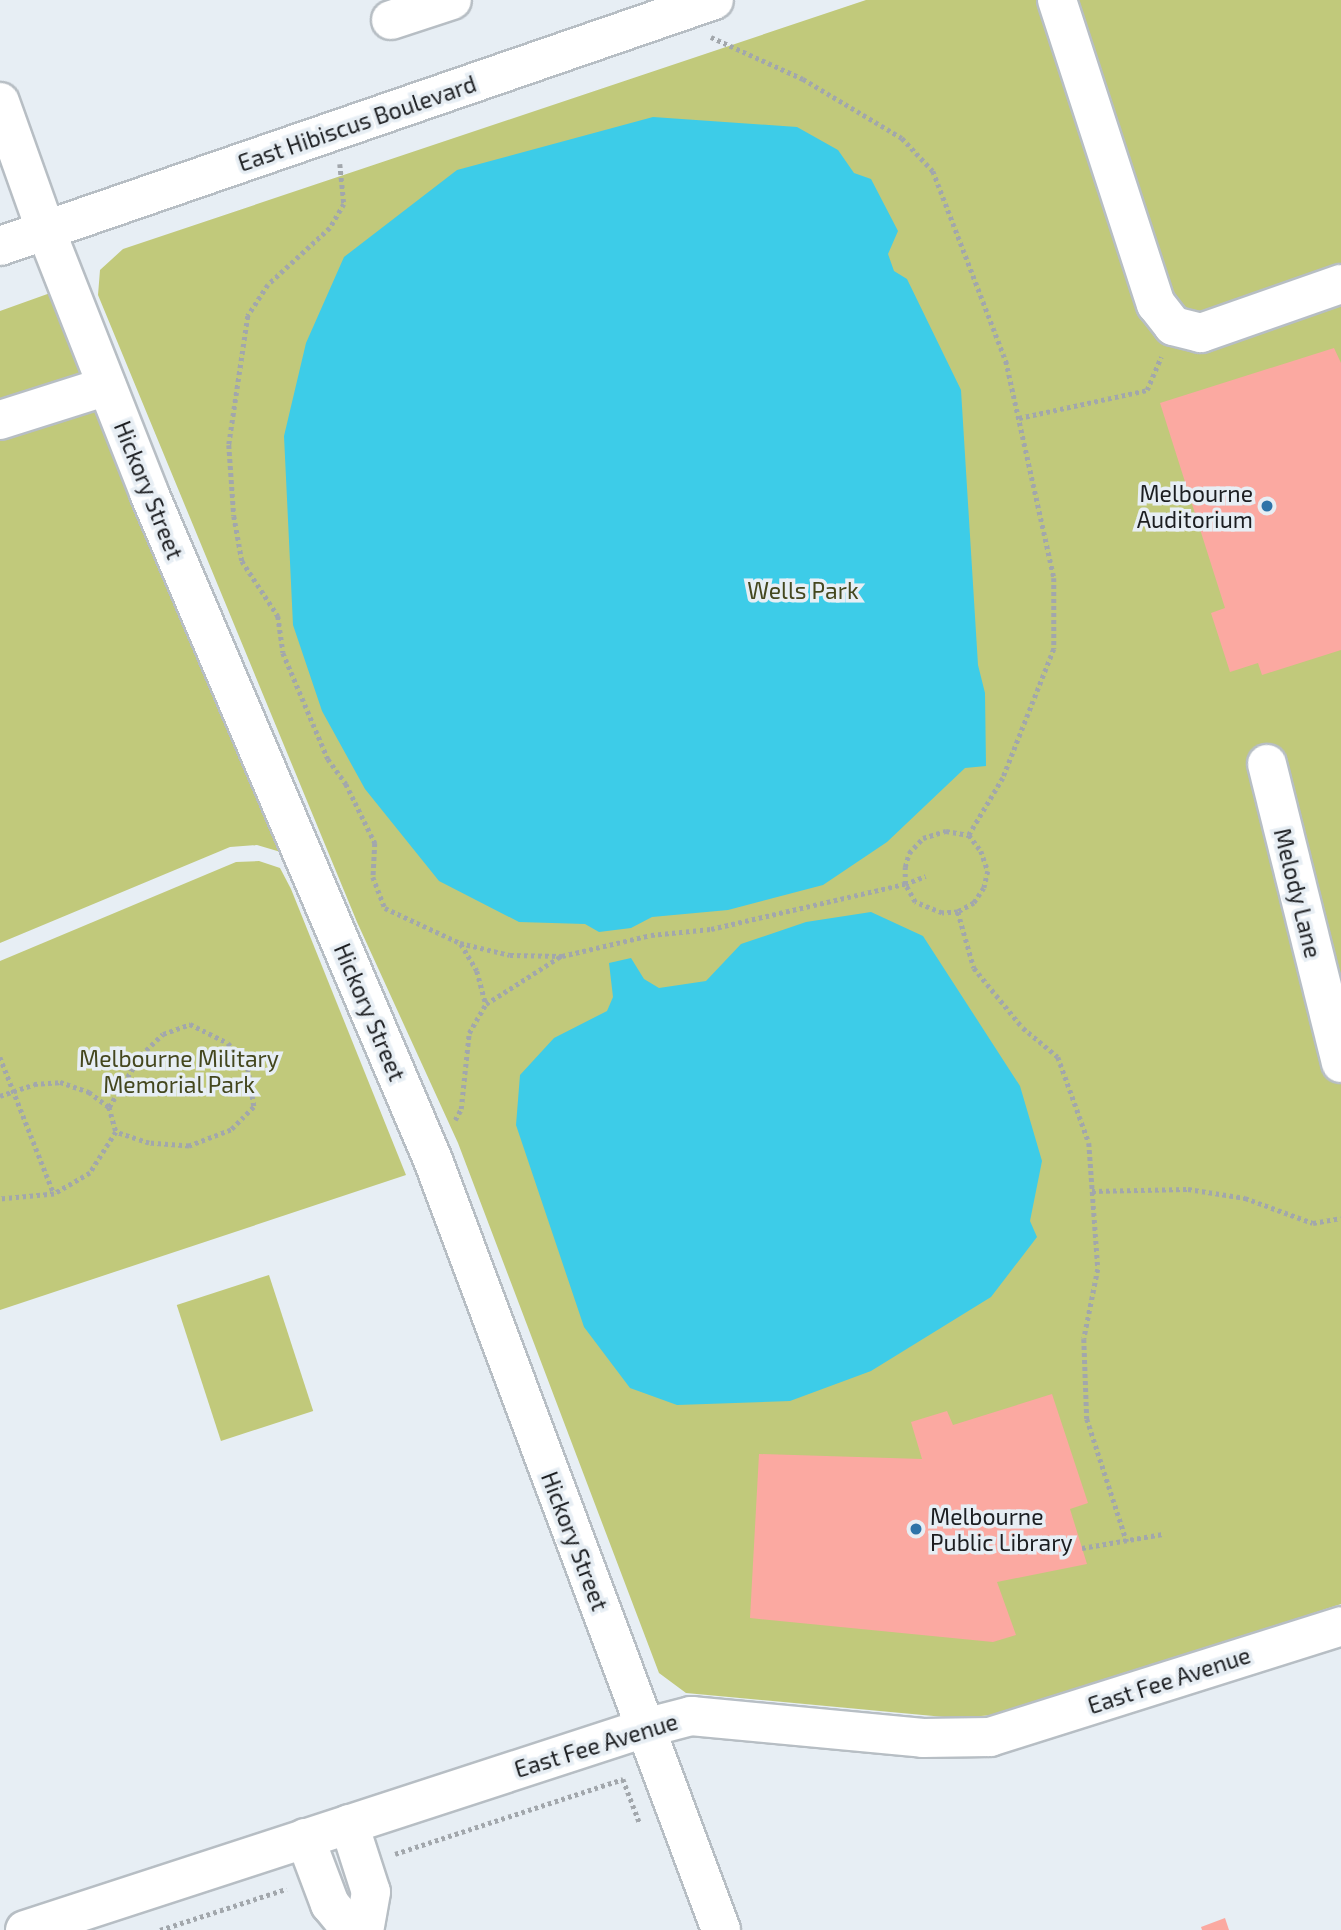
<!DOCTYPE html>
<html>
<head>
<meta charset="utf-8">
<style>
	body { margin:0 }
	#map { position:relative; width:1341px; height:1930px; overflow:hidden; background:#e7eef4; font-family:"Exo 2",sans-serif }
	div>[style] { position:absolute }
	.green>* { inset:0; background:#c1c97b; transform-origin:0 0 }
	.water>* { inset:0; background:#3dcce8 }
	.building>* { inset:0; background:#fba9a1 }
	.path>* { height:4.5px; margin-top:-2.25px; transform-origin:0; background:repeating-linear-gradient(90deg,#a2a7ac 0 3.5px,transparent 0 7px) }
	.roads { filter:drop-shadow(2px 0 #b7bec4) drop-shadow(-2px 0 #b7bec4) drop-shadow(0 2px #b7bec4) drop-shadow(0 -2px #b7bec4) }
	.minor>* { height:38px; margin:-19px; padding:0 19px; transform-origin:19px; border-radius:19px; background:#fff }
	.dots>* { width:19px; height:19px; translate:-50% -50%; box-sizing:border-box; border:4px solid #e7eef4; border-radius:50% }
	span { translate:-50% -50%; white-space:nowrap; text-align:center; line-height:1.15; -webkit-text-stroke:7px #e7eef4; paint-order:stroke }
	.street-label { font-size:23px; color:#1c1e21 }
	.poi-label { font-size:23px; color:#1c1e21 }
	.right { translate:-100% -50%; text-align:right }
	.left { translate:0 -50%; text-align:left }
	.park-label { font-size:23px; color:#44471e }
</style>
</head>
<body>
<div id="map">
	<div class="green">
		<div style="clip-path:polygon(866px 0,1341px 0,1341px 1604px,1007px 1714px,955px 1718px,686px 1693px,659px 1673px,458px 1143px,357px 922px,98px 295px,100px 270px,123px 249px)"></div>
		<div style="clip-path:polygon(53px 292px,284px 853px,257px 845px,230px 847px,0 943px,0 311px)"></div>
		<div style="clip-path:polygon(259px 861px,280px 868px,291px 889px,406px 1175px,0 1310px,0 961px,236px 862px)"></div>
		<div style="left:269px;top:1275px;width:143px;height:97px;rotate:72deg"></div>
	</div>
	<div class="water">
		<div style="clip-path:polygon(653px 117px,797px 127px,838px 150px,854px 173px,871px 179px,898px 231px,888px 254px,894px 271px,907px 279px,961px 390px,978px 665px,985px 693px,986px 766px,965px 768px,887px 842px,823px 885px,728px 910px,652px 917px,631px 928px,599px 932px,585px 924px,519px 922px,439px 881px,365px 789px,322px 711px,293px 625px,284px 436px,306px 343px,344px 257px,457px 170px)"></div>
		<div style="clip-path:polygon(871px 912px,923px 936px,1020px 1086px,1042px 1161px,1030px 1221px,1037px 1237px,991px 1297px,871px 1371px,790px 1401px,677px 1405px,630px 1388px,584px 1327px,516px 1125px,520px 1075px,554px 1038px,607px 1011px,613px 997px,609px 963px,631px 958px,644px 979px,659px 988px,706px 981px,741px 944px,806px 922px)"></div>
	</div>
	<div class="building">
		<div style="clip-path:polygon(1334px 348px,1341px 363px,1341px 650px,1262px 675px,1258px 663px,1230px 672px,1211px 613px,1225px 608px,1160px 403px)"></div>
		<div style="clip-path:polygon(1052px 1394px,1088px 1503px,1070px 1509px,1087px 1564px,997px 1582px,1016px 1635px,993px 1642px,750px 1618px,759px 1454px,922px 1459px,911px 1422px,947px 1411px,953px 1425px)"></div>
		<div style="clip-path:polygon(1225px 1918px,1229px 1930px,1202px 1930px,1201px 1927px)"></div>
	</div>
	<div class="path">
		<div style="left:711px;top:37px;width:101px;rotate:24.5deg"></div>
		<div style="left:803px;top:79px;width:115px;rotate:30.8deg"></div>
		<div style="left:902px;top:138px;width:45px;rotate:46.8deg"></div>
		<div style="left:933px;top:171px;width:204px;rotate:69deg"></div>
		<div style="left:1006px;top:361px;width:222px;rotate:77.5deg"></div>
		<div style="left:1054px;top:578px;width:71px;rotate:90deg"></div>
		<div style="left:1054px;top:649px;width:139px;rotate:111.6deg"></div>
		<div style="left:1003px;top:778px;width:66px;rotate:120.8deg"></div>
		<div style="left:340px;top:164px;width:40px;rotate:84.3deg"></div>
		<div style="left:344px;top:204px;width:28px;rotate:120deg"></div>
		<div style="left:330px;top:228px;width:84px;rotate:137.4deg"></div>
		<div style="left:268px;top:285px;width:37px;rotate:123deg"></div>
		<div style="left:248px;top:316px;width:130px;rotate:98.4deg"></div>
		<div style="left:229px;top:445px;width:71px;rotate:86deg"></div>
		<div style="left:234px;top:516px;width:46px;rotate:79.9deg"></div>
		<div style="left:242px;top:561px;width:66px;rotate:56.8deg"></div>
		<div style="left:278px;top:616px;width:37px;rotate:82deg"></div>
		<div style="left:283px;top:653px;width:115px;rotate:67deg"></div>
		<div style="left:328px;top:759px;width:31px;rotate:54deg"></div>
		<div style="left:346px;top:784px;width:66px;rotate:63.8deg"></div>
		<div style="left:375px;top:843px;width:34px;rotate:93deg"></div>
		<div style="left:373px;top:877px;width:33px;rotate:69deg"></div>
		<div style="left:385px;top:908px;width:83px;rotate:25deg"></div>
		<div style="left:460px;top:943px;width:51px;rotate:13.5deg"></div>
		<div style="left:510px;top:955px;width:52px;rotate:1.1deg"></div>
		<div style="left:562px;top:956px;width:91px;rotate:-13.3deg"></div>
		<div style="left:651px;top:935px;width:60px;rotate:-5.7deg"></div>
		<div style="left:711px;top:929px;width:199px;rotate:-13.1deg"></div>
		<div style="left:905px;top:884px;width:22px;rotate:-21deg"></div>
		<div style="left:1019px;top:418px;width:131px;rotate:-12.3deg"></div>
		<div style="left:1147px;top:390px;width:36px;rotate:-67deg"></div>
		<div style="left:946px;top:831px;width:23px;rotate:10deg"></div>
		<div style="left:969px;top:835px;width:20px;rotate:53deg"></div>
		<div style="left:981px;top:851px;width:21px;rotate:71deg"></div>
		<div style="left:988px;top:871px;width:17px;rotate:103deg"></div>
		<div style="left:984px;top:888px;width:18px;rotate:124deg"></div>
		<div style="left:974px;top:903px;width:18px;rotate:151deg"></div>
		<div style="left:958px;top:912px;width:16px;rotate:176deg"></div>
		<div style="left:942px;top:913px;width:29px;rotate:-158deg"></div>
		<div style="left:915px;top:902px;width:21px;rotate:-119deg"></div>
		<div style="left:905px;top:884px;width:17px;rotate:-90deg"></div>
		<div style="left:905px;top:867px;width:15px;rotate:-74deg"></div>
		<div style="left:909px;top:853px;width:21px;rotate:-47deg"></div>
		<div style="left:923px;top:838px;width:24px;rotate:-17deg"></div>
		<div style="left:958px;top:912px;width:58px;rotate:74.1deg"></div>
		<div style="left:974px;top:968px;width:77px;rotate:50.8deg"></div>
		<div style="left:1023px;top:1028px;width:45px;rotate:39.6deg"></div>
		<div style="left:1058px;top:1057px;width:91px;rotate:70.2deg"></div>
		<div style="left:1089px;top:1143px;width:126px;rotate:85.9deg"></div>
		<div style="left:1098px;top:1269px;width:71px;rotate:101.3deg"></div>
		<div style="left:1084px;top:1339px;width:80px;rotate:87.9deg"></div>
		<div style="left:1087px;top:1419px;width:129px;rotate:72deg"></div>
		<div style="left:461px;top:944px;width:31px;rotate:59deg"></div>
		<div style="left:477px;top:971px;width:34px;rotate:75deg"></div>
		<div style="left:0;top:1057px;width:147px;rotate:68.5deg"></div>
		<div style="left:0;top:1096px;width:36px;rotate:-19deg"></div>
		<div style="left:34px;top:1084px;width:26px;rotate:-4deg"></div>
		<div style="left:60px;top:1082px;width:31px;rotate:19deg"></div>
		<div style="left:89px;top:1092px;width:25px;rotate:37deg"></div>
		<div style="left:109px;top:1107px;width:26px;rotate:74deg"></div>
		<div style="left:116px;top:1132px;width:49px;rotate:122.4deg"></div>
		<div style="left:90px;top:1173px;width:42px;rotate:149.7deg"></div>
		<div style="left:54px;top:1194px;width:54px;rotate:174.7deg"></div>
		<div style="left:109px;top:1107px;width:61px;rotate:-58.4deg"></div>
		<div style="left:141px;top:1055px;width:30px;rotate:-44deg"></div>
		<div style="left:163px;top:1034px;width:29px;rotate:-20deg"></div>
		<div style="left:190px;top:1024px;width:42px;rotate:26.6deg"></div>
		<div style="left:228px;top:1043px;width:32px;rotate:51deg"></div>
		<div style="left:248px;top:1068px;width:39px;rotate:81deg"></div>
		<div style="left:254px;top:1107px;width:33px;rotate:135deg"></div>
		<div style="left:231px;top:1130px;width:45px;rotate:159.1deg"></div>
		<div style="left:189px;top:1146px;width:40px;rotate:-175.7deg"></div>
		<div style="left:149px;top:1143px;width:35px;rotate:-162deg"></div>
		<div style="left:455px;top:1120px;width:13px;rotate:-61deg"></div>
		<div style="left:461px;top:1109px;width:76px;rotate:-84deg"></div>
		<div style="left:469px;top:1033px;width:34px;rotate:-60deg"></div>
		<div style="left:486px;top:1004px;width:89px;rotate:-32.6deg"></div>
		<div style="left:1092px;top:1191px;width:96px;rotate:-1.2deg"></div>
		<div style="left:1188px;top:1189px;width:58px;rotate:9deg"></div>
		<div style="left:1245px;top:1198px;width:72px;rotate:20.2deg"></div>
		<div style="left:1313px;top:1223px;width:28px;rotate:-10deg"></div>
		<div style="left:1082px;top:1548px;width:82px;rotate:-9.8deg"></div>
		<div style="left:395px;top:1854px;width:240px;rotate:-18.2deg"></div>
		<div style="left:623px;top:1779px;width:48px;rotate:69.3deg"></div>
		<div style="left:160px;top:1930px;width:133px;rotate:-18deg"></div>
	</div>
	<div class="roads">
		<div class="minor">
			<div style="left:1057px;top:0;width:320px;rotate:72deg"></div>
			<div style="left:1156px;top:304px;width:28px;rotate:52deg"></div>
			<div style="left:1173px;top:326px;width:29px;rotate:14deg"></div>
			<div style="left:1201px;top:333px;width:148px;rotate:-19.3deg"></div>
			<div style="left:391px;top:20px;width:64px;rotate:-18.2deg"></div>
			<div style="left:0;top:102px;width:137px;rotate:70.4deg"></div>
			<div style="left:46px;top:231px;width:282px;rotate:68.5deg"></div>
			<div style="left:149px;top:493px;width:725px;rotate:66.94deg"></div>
			<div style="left:433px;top:1160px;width:822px;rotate:69.49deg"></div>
			<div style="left:0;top:246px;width:755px;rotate:-19.01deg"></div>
			<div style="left:0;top:420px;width:112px;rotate:-17.6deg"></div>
			<div style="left:1267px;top:764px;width:308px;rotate:76.1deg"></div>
			<div style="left:349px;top:1824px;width:71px;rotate:72.1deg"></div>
			<div style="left:371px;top:1892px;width:39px;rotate:100deg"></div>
			<div style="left:305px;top:1838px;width:71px;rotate:69.3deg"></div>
			<div style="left:330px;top:1904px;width:33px;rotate:51deg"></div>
			<div style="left:25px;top:1930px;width:652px;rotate:-18.05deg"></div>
			<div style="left:645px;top:1728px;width:48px;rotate:-14.6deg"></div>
			<div style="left:691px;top:1716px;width:233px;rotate:5.4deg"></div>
			<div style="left:923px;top:1738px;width:67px;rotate:-0.9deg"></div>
			<div style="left:990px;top:1737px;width:368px;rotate:-17.5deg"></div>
		</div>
	</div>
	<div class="dots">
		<div style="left:1267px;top:506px;background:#2e73a8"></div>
		<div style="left:916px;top:1529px;background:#2e73a8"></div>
	</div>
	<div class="street-label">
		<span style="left:357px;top:123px;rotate:-19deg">East Hibiscus Boulevard</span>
		<span style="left:149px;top:490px;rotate:68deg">Hickory Street</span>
		<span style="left:1298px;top:893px;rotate:76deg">Melody Lane</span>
		<span style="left:370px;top:1012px;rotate:67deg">Hickory Street</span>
		<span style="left:575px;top:1541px;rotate:69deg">Hickory Street</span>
		<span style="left:1169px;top:1680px;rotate:-18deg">East Fee Avenue</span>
		<span style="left:596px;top:1745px;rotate:-17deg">East Fee Avenue</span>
	</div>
	<div class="poi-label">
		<span class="right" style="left:1253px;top:506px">Melbourne<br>Auditorium</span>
		<span class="left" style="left:930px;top:1529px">Melbourne<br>Public Library</span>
	</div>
	<div class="park-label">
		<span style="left:803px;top:590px">Wells Park</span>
		<span style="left:179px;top:1071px">Melbourne Military<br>Memorial Park</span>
	</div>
</div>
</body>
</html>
